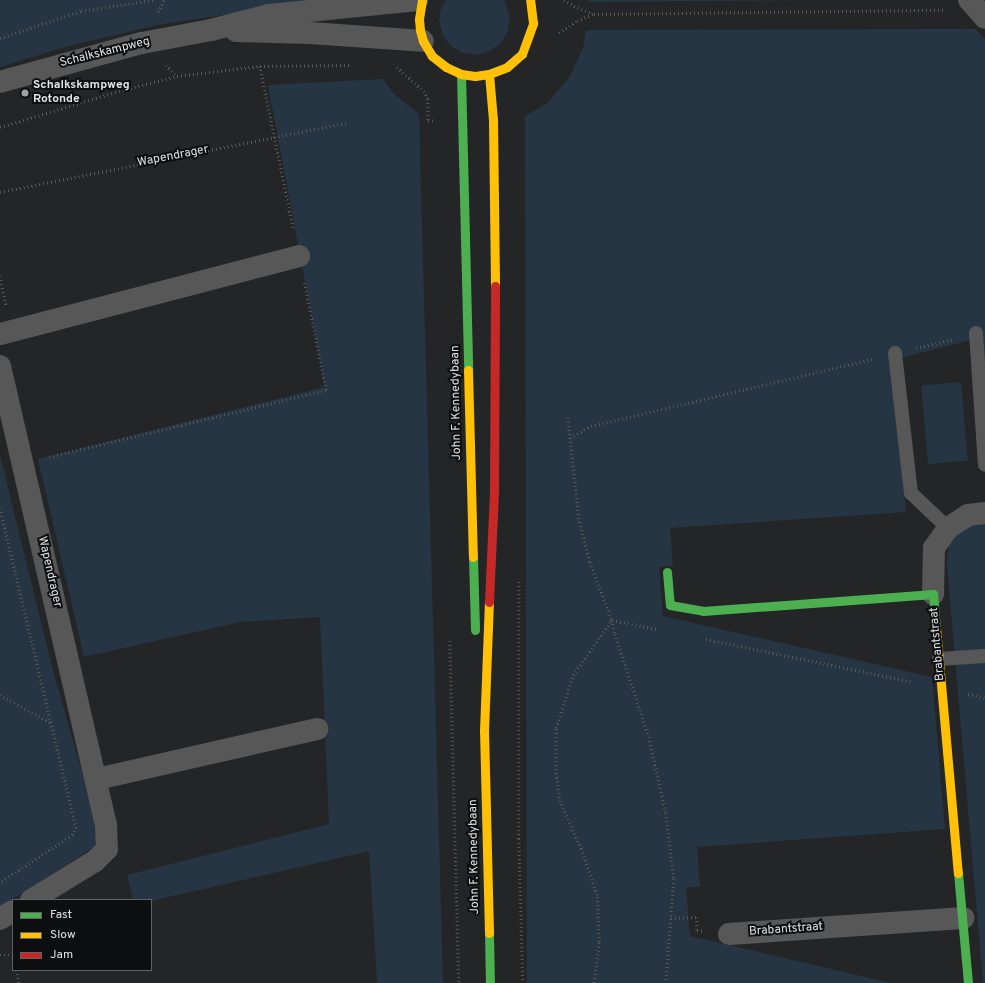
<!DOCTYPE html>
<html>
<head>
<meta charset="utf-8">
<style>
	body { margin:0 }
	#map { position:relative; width:985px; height:983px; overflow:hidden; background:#242526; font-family:Overpass,sans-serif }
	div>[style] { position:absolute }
	.green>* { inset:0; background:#263544; transform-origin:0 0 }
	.path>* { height:2.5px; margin-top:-1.25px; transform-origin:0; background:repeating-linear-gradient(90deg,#575758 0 1px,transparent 0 4px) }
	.lane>* { height:14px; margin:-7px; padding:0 7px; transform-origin:7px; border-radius:7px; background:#575757 }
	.street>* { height:22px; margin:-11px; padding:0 11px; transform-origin:11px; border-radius:11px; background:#575757 }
	.fast>* { height:9px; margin:-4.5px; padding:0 4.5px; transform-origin:4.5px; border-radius:4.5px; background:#4caf50 }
	.slow>* { height:9px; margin:-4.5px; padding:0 4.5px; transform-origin:4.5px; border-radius:4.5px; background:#ffc107 }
	.jam>* { height:9px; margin:-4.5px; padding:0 4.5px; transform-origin:4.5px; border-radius:4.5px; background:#c62828 }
	.dots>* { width:11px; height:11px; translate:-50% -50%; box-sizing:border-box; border:2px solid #0d0e0f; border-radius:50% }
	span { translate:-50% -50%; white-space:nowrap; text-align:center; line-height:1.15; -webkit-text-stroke:4px #0d0e0f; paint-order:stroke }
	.street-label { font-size:12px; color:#e1e2e3 }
	.poi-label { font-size:12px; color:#e1e2e3; font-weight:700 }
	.left { translate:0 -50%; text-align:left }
	.legend { position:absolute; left:12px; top:899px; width:140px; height:72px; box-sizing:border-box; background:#0d0e0f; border:1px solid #626364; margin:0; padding:5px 7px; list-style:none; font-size:12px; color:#e1e2e3 }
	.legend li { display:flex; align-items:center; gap:8px; height:20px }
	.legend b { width:20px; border:1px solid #626364 }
</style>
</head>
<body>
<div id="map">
	<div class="green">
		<div style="clip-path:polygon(0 0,323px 0,157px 25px,65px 47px,0 67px)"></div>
		<div style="clip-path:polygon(446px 0,504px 0,510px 17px,508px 31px,501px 43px,490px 51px,477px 55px,463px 53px,451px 46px,443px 35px,439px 21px,441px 8px)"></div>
		<div style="clip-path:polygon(588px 0,811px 0,591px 2px)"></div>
		<div style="clip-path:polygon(975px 29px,985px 39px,985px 367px,983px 337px,893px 360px,906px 512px,670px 528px,673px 566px,659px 567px,663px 616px,932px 677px,945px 829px,697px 847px,700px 887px,686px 887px,690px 936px,891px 983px,527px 983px,525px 116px,547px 103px,569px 78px,583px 48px,586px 30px)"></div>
		<div style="clip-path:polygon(383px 79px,394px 94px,419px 114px,443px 983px,377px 983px,369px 851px,151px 901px,151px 900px,133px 900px,127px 875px,329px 824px,320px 617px,240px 622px,84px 657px,38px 459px,325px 387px,268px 85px)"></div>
		<div style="left:961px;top:382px;width:79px;height:40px;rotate:85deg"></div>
		<div style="clip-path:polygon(0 455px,54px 674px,95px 818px,97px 836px,94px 847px,0 907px)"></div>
		<div style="clip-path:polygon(985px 523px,985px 983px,983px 983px,947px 565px,949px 544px,954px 534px,967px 525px)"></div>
	</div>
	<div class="path">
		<div style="left:564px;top:0;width:12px;rotate:31deg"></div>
		<div style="left:574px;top:6px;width:22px;rotate:22deg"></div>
		<div style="left:594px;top:14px;width:350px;rotate:-0.7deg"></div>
		<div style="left:158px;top:12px;width:13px;rotate:-63deg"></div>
		<div style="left:559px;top:33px;width:22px;rotate:-34deg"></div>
		<div style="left:577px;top:21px;width:17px;rotate:-24deg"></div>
		<div style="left:0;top:38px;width:85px;rotate:-18.4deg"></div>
		<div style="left:81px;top:11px;width:73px;rotate:-8.7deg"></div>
		<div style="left:166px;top:65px;width:16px;rotate:45deg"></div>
		<div style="left:177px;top:76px;width:84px;rotate:-6.9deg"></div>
		<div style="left:260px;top:66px;width:92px;rotate:-0.6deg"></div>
		<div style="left:260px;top:66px;width:168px;rotate:78.4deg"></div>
		<div style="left:397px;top:67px;width:36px;rotate:42deg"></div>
		<div style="left:424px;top:91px;width:9px;rotate:63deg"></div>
		<div style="left:428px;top:99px;width:22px;rotate:90deg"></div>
		<div style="left:428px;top:121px;width:8px;rotate:-7deg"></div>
		<div style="left:0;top:127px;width:124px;rotate:-16.8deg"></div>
		<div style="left:119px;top:91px;width:60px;rotate:-14.5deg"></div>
		<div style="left:0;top:192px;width:353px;rotate:-11.3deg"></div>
		<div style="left:0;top:276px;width:30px;rotate:78deg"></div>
		<div style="left:916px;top:348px;width:39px;rotate:-13deg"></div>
		<div style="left:568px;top:418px;width:101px;rotate:83.7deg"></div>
		<div style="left:579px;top:518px;width:45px;rotate:76deg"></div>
		<div style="left:590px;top:562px;width:62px;rotate:69.2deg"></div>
		<div style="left:612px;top:620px;width:14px;rotate:78deg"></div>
		<div style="left:615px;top:634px;width:108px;rotate:71.7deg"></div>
		<div style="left:649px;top:737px;width:78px;rotate:77.4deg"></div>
		<div style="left:666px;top:813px;width:66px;rotate:83.1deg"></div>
		<div style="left:674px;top:879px;width:104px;rotate:94.4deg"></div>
		<div style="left:570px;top:438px;width:24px;rotate:-30deg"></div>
		<div style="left:591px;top:426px;width:289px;rotate:-13.4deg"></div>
		<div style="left:49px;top:457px;width:285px;rotate:-13.6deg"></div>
		<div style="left:326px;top:390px;width:109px;rotate:-101.6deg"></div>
		<div style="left:0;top:508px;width:328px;rotate:76.6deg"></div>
		<div style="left:76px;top:827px;width:9px;rotate:111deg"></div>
		<div style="left:73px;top:835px;width:87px;rotate:146.7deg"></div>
		<div style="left:519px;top:582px;width:257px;rotate:90deg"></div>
		<div style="left:519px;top:839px;width:144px;rotate:88.4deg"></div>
		<div style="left:706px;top:639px;width:212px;rotate:11.7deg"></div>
		<div style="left:450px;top:641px;width:342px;rotate:88.5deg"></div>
		<div style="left:968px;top:694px;width:17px;rotate:13deg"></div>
		<div style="left:0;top:695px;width:57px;rotate:28.4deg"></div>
		<div style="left:671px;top:918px;width:26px;rotate:-2deg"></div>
		<div style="left:697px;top:917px;width:13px;rotate:90deg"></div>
		<div style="left:697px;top:930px;width:7px;rotate:8deg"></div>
		<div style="left:0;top:955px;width:13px"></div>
		<div style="left:17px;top:970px;width:13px;rotate:81deg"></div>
		<div style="left:594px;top:983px;width:41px;rotate:-83deg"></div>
		<div style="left:599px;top:942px;width:47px;rotate:-92.4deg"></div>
		<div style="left:597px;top:895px;width:49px;rotate:-109.2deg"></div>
		<div style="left:581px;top:849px;width:51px;rotate:-114.1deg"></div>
		<div style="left:560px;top:802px;width:28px;rotate:-98deg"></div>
		<div style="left:556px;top:774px;width:46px;rotate:-90deg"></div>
		<div style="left:556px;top:728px;width:56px;rotate:-72.2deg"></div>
		<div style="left:573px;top:675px;width:67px;rotate:-54.7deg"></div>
		<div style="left:612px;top:620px;width:45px;rotate:11.6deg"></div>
	</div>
	<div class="lane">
		<div style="left:976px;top:333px;width:132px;rotate:86.1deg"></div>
		<div style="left:895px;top:353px;width:141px;rotate:83.5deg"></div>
		<div style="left:911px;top:493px;width:51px;rotate:43.4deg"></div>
		<div style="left:939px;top:659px;width:46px;rotate:-3.7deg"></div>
	</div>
	<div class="street">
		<div style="left:969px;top:0;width:24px;rotate:48deg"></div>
		<div style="left:236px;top:31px;width:74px;rotate:1.5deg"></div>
		<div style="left:310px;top:33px;width:113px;rotate:4deg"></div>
		<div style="left:0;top:82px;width:147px;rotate:-15.4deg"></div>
		<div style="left:142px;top:43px;width:70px;rotate:-10.7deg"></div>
		<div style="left:211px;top:30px;width:60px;rotate:-14.5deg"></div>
		<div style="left:269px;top:15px;width:149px;rotate:-5.8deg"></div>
		<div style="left:0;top:334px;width:309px;rotate:-14.6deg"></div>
		<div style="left:0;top:366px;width:470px;rotate:77deg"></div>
		<div style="left:106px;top:824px;width:25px;rotate:88deg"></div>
		<div style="left:107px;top:849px;width:17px;rotate:135deg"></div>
		<div style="left:95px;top:861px;width:75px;rotate:148.6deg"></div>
		<div style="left:933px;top:594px;width:46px;rotate:-88.8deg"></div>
		<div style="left:934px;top:548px;width:24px;rotate:-55deg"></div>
		<div style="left:948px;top:528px;width:24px;rotate:-33deg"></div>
		<div style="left:968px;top:515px;width:17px;rotate:-7deg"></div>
		<div style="left:97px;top:779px;width:226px;rotate:-12.8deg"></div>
		<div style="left:0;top:919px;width:15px;rotate:-32deg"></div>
		<div style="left:729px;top:934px;width:235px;rotate:-3.9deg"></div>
	</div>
	<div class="fast">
		<div style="left:461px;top:74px;width:296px;rotate:88.6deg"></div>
		<div style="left:473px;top:557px;width:73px;rotate:88.4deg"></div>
		<div style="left:667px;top:572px;width:33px;rotate:85deg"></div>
		<div style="left:670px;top:605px;width:34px;rotate:10deg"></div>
		<div style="left:703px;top:611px;width:231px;rotate:-4.2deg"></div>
		<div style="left:933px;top:594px;width:34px;rotate:85deg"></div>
		<div style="left:958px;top:873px;width:110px;rotate:84.8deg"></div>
		<div style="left:489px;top:933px;width:50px;rotate:88.9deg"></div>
	</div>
	<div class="slow">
		<div style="left:422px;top:0;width:19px;rotate:99deg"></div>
		<div style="left:419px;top:19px;width:11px;rotate:85deg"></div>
		<div style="left:420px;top:30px;width:11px;rotate:75deg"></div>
		<div style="left:423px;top:41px;width:17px;rotate:59deg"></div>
		<div style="left:432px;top:56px;width:18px;rotate:38deg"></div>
		<div style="left:446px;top:67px;width:17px;rotate:25deg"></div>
		<div style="left:461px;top:74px;width:14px;rotate:8deg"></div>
		<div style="left:475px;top:76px;width:14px;rotate:-8deg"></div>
		<div style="left:489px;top:74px;width:19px;rotate:-21deg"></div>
		<div style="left:507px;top:67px;width:20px;rotate:-41deg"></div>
		<div style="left:522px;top:54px;width:33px;rotate:-70deg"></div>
		<div style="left:533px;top:23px;width:23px;rotate:-97deg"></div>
		<div style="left:489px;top:74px;width:46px;rotate:85deg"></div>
		<div style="left:493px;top:120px;width:166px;rotate:89.3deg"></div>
		<div style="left:468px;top:370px;width:187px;rotate:88.5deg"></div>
		<div style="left:936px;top:628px;width:246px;rotate:84.9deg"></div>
		<div style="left:489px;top:933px;width:202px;rotate:-91.4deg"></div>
		<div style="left:484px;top:731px;width:129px;rotate:-87.8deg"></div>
	</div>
	<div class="jam">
		<div style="left:489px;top:602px;width:111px;rotate:-87.4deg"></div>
		<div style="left:494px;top:491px;width:205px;rotate:-89.7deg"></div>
	</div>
	<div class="dots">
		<div style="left:25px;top:93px;background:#9fa0a1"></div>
	</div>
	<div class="street-label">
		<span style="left:105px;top:53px;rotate:-14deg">Schalkskampweg</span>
		<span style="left:173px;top:157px;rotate:-11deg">Wapendrager</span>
		<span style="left:457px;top:403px;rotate:-91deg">John F. Kennedybaan</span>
		<span style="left:49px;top:572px;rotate:77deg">Wapendrager</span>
		<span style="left:938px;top:644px;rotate:-95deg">Brabantstraat</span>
		<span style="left:475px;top:857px;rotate:-91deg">John F. Kennedybaan</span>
		<span style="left:786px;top:930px;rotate:-4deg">Brabantstraat</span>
	</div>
	<div class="poi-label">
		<span class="left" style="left:33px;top:93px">Schalkskampweg<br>Rotonde</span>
	</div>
	<ul class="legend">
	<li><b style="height:5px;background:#4caf50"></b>Fast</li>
	<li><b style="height:5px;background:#ffc107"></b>Slow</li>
	<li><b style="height:5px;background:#c62828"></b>Jam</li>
	</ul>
</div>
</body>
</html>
